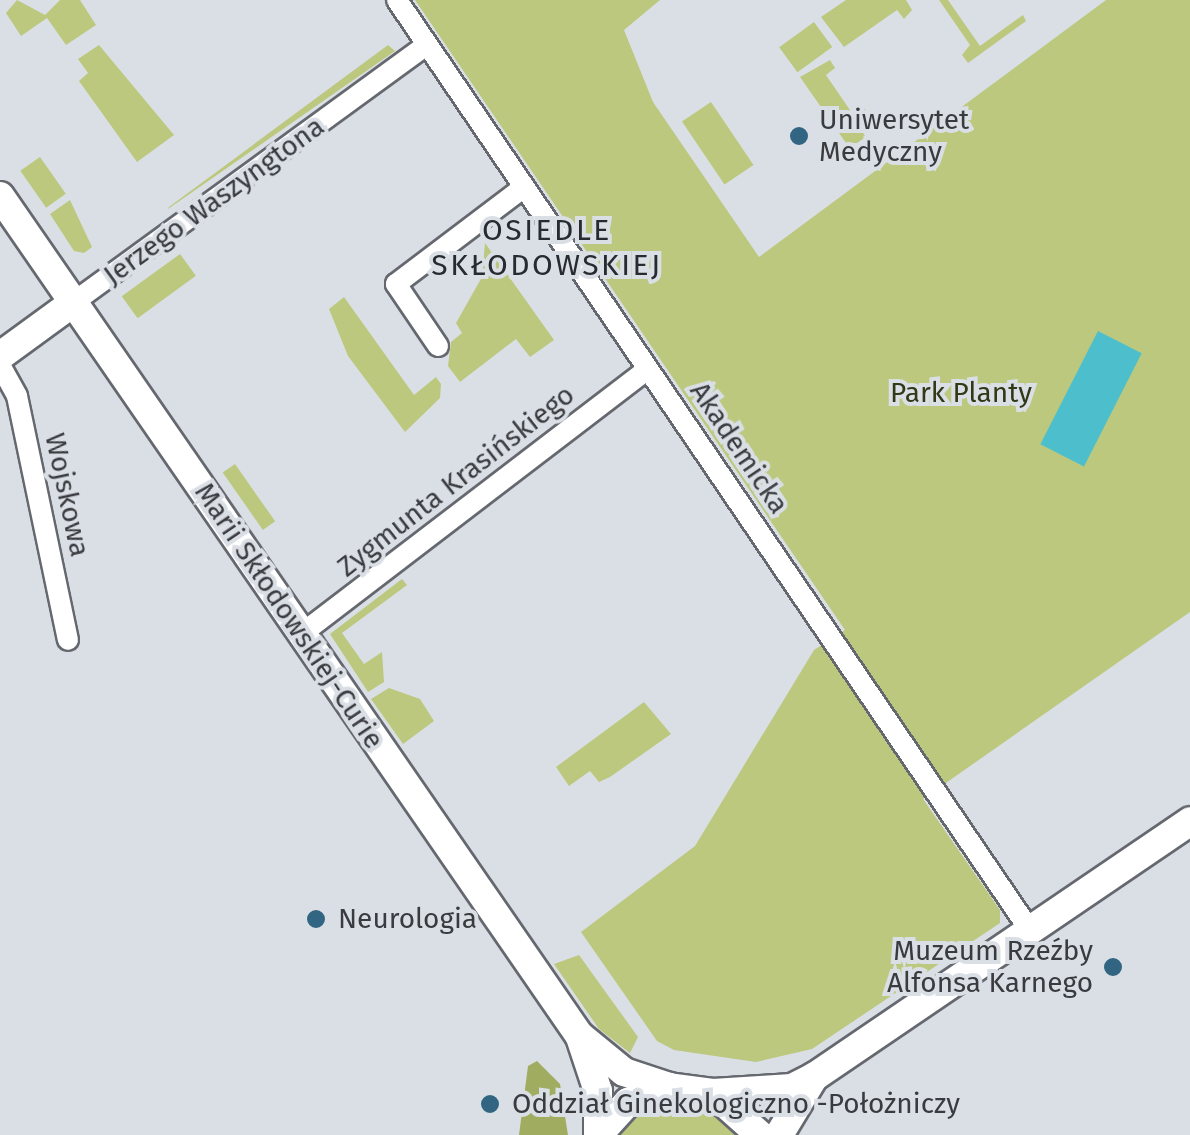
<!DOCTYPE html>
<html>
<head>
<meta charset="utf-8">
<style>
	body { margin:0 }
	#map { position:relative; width:1190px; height:1135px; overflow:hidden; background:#dadfe6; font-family:"Fira Sans",sans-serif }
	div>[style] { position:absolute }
	.green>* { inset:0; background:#bbc87d; transform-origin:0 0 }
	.forest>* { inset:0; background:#a0ad60 }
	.water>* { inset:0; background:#4dbfcc; transform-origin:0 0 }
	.roads { filter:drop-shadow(2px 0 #65686f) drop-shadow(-2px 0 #65686f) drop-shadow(0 2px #65686f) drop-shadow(0 -2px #65686f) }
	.street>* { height:20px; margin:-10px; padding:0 10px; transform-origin:10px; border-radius:10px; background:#fff }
	.secondary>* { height:28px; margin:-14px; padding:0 14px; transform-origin:14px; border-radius:14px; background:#fff }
	.dots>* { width:28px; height:28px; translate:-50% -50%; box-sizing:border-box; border:5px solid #dadfe6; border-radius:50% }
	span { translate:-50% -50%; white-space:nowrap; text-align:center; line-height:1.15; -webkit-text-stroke:8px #dadfe6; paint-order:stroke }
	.poi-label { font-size:28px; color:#393b3e }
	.left { translate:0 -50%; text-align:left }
	.right { translate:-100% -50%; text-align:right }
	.street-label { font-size:28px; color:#393b3e }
	.park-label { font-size:28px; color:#323716 }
	.neighbourhood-label { font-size:30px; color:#272b30; letter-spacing:2.5px }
</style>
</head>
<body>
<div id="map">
	<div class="green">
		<div style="clip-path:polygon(17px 0,45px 15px,60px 0,80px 0,96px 25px,66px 45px,47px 18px,21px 36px,6px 13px)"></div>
		<div style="clip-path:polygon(415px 0,660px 0,624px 30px,653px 102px,759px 257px,1106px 0,1190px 0,1190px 612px,923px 799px,1000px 910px,1000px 923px,812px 1049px,756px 1062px,674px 1050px,657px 1041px,581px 932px,695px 846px,814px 650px,845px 630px)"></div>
		<div style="clip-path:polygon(846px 0,906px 0,912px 10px,904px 19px,897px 10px,844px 47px,821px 17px)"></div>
		<div style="clip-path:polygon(939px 0,948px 0,980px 46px,1023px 15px,1026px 21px,968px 63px,962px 55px,970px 45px)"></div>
		<div style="left:814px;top:22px;width:31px;height:43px;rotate:54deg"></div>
		<div style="clip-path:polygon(99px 45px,174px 135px,137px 162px,79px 81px,88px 73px,78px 59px)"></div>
		<div style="clip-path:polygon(388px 45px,395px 51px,168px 209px,169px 207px)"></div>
		<div style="clip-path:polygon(830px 60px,835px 68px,826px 75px,854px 116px,865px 109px,871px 117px,858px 126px,866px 137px,857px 143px,846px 143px,800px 77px)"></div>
		<div style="left:711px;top:102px;width:76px;height:35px;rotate:56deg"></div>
		<div style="left:40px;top:157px;width:45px;height:24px;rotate:55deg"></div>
		<div style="clip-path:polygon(70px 200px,92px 247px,84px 253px,74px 251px,50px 214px)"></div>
		<div style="clip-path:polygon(485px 243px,554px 340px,530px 357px,516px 339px,460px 382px,448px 366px,451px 342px,462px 333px,456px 323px,482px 277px)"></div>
		<div style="left:180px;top:254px;width:27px;height:72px;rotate:54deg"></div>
		<div style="clip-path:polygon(344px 297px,414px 395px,436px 377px,441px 384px,440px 398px,405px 432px,348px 356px,329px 309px)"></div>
		<div style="left:235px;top:464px;width:70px;height:15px;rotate:55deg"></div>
		<div style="clip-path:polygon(402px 579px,407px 585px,342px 633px,364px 664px,382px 652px,384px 682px,368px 692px,330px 634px)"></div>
		<div style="clip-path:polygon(389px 688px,420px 699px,434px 721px,403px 744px,371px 699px)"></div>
		<div style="clip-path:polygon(644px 702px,671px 734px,610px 777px,599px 782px,590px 771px,569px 786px,556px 767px)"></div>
		<div style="clip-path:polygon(579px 955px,638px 1037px,630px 1053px,599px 1029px,554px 964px)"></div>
		<div style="clip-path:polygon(675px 1097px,701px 1099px,747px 1135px,613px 1135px,649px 1103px)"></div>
	</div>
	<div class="forest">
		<div style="clip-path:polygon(537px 1061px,560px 1084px,568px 1135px,519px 1135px,528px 1066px)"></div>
	</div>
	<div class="water">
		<div style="left:1098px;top:331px;width:49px;height:127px;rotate:27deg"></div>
	</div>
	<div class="roads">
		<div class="street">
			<div style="left:397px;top:0;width:1127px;rotate:55.77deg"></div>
			<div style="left:74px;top:302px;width:436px;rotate:-36.1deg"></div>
			<div style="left:438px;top:346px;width:75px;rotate:-124.1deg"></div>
			<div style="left:396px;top:284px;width:159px;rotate:-37.1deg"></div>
			<div style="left:0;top:365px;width:35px;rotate:61deg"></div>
			<div style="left:17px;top:396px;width:249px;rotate:78.2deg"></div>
			<div style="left:300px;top:635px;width:434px;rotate:-37.4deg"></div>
		</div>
		<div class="secondary">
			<div style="left:0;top:196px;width:1019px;rotate:55.39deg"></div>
			<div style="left:579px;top:1035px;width:58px;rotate:39.4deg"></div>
			<div style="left:624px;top:1072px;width:47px;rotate:18.4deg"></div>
			<div style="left:0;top:356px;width:92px;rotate:-36.1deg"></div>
			<div style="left:580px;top:1037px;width:57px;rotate:71.6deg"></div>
			<div style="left:598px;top:1091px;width:43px;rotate:90deg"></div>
			<div style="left:713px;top:1093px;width:79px;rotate:-3.6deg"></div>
			<div style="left:792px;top:1088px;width:25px;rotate:-27deg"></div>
			<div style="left:814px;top:1077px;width:455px;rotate:-34.2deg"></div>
			<div style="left:598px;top:1135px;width:45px;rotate:-47.7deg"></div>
			<div style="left:628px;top:1102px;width:44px;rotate:-20.1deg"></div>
			<div style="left:669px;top:1087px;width:44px;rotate:7.8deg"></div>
			<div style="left:713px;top:1093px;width:63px;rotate:41.8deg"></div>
			<div style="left:779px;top:1135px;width:68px;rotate:-58.9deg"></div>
		</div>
	</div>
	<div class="dots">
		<div style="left:799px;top:136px;background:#326582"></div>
		<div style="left:316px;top:919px;background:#326582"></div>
		<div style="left:1113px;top:967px;background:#326582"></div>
		<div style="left:490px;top:1104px;background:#326582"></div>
	</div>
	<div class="poi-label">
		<span class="left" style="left:819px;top:136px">Uniwersytet<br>Medyczny</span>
		<span class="left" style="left:338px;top:919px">Neurologia</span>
		<span class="right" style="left:1093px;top:967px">Muzeum Rzeźby<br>Alfonsa Karnego</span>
		<span class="left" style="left:512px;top:1104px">Oddział Ginekologiczno -Położniczy</span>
	</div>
	<div class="street-label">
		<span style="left:214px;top:201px;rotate:-36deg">Jerzego Waszyngtona</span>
		<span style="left:739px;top:448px;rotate:56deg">Akademicka</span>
		<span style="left:456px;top:481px;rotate:-38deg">Zygmunta Krasińskiego</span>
		<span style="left:67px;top:495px;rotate:78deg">Wojskowa</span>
		<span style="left:289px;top:616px;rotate:56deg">Marii Skłodowskiej-Curie</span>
	</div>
	<div class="park-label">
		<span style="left:961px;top:393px">Park Planty</span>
	</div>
	<div class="neighbourhood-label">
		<span style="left:547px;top:247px">OSIEDLE<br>SKŁODOWSKIEJ</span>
	</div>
</div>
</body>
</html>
